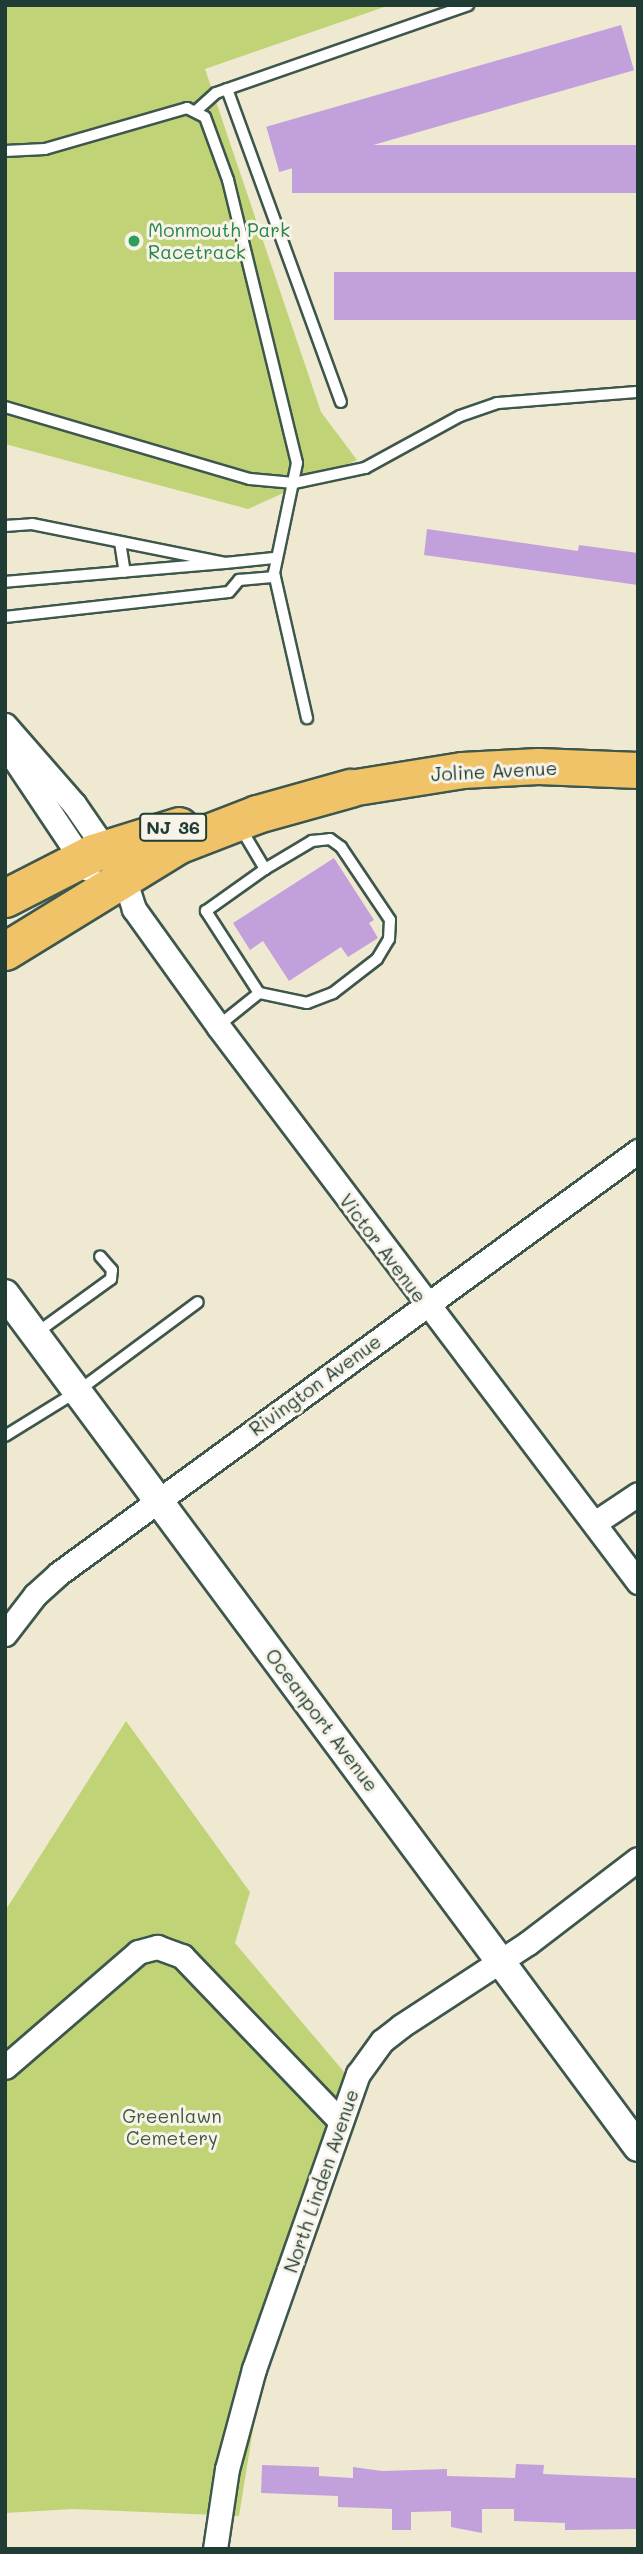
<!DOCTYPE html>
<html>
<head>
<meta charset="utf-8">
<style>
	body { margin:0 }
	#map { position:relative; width:643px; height:2554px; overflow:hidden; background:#f0e9d2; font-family:Mali,sans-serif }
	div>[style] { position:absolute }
	.green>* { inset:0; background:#c0d477 }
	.building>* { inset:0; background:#c1a0db; transform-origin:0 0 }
	.roads { filter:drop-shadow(2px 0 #3e574c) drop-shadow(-2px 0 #3e574c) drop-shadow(0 2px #3e574c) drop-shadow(0 -2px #3e574c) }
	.service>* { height:10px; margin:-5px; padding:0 5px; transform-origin:5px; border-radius:5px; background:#fff }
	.minor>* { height:23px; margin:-11.5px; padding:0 11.5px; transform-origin:11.5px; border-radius:11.5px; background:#fff }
	.tertiary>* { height:28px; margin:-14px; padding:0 14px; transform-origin:14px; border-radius:14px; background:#fff }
	.primary>* { height:35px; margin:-17.5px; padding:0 17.5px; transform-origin:17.5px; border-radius:17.5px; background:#f0c369 }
	.trunk>* { height:37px; margin:-18.5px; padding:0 18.5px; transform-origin:18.5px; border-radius:18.5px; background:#f0c369 }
	.dots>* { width:19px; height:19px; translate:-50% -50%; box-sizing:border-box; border:4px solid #f7f3e8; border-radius:50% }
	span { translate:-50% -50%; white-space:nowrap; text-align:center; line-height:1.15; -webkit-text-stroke:6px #f7f3e8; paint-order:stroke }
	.shield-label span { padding:2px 5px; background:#f7f3e8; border:2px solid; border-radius:5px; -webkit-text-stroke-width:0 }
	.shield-label { font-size:18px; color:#1f3d34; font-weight:700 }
	.leisure-label { font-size:19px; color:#27864d }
	.left { translate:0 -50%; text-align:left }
	.street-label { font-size:19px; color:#1f3d34 }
	.park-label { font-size:19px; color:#3f5b41 }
	.frame { position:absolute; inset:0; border:7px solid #1f3d34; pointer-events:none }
</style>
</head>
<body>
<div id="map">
	<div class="green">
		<div style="clip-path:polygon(5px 5px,390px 5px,205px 69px,321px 412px,357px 460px,248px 509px,5px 444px)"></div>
		<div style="clip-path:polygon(126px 1721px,250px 1892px,235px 1943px,361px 2092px,262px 2374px,239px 2516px,73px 2509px,5px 2513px,5px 1911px)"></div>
	</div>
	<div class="building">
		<div style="left:621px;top:25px;width:47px;height:369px;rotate:74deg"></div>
		<div style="left:638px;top:145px;width:48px;height:346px;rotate:90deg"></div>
		<div style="left:638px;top:272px;width:48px;height:304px;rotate:90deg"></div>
		<div style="clip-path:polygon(427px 529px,578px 551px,579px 545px,638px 553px,638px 585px,424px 555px)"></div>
		<div style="clip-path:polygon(334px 858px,374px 920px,369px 923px,378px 938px,348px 957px,341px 947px,289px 981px,263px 941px,250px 950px,233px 923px)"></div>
		<div style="clip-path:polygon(516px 2464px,544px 2465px,543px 2474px,637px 2478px,637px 2529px,565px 2530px,565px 2523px,514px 2521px,514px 2509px,482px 2509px,482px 2533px,451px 2527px,451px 2511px,411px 2512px,411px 2530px,392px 2530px,392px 2509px,338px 2507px,338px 2496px,261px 2493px,262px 2465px,319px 2467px,319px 2476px,353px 2478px,353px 2467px,382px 2471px,447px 2469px,447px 2476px,515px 2478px)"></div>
	</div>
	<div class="roads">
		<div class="service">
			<div style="left:227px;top:89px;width:333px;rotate:70deg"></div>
			<div style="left:197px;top:110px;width:25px;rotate:-42deg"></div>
			<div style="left:216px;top:93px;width:267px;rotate:-19.2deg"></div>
			<div style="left:5px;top:151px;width:40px;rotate:-2.9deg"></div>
			<div style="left:45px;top:149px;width:148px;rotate:-16.1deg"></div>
			<div style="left:187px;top:108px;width:20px;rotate:27deg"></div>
			<div style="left:205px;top:117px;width:67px;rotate:69.9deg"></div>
			<div style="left:228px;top:180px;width:291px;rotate:76.3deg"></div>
			<div style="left:297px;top:463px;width:112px;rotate:101.8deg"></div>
			<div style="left:274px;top:573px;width:149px;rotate:77.2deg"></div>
			<div style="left:5px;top:407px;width:255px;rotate:16.4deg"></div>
			<div style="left:250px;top:479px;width:44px;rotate:5.2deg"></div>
			<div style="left:294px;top:483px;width:73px;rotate:-11.9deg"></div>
			<div style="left:365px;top:468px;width:108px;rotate:-28.7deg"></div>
			<div style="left:460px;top:416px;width:39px;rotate:-19deg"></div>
			<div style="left:497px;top:403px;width:141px;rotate:-4.5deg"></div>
			<div style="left:5px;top:526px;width:27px;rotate:-4deg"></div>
			<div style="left:32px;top:524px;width:197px;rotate:11.4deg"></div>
			<div style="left:225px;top:563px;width:221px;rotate:175.1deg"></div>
			<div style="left:120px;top:542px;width:30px;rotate:81deg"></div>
			<div style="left:225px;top:563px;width:49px;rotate:-5.8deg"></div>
			<div style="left:5px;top:617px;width:225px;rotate:-6.4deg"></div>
			<div style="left:229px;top:592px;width:16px;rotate:-50deg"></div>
			<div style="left:239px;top:580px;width:36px;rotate:-5deg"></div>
			<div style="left:240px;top:827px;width:49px;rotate:59.2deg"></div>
			<div style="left:265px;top:869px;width:55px;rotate:-30.8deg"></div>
			<div style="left:312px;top:841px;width:18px;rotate:-6deg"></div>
			<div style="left:330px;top:839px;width:14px;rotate:36deg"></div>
			<div style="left:341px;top:847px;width:88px;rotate:56.1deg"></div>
			<div style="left:390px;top:920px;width:19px;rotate:93deg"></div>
			<div style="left:389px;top:939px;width:23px;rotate:121deg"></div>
			<div style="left:377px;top:959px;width:56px;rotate:142.3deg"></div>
			<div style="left:333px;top:993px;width:28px;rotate:159deg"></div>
			<div style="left:307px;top:1003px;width:49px;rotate:-168.2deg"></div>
			<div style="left:218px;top:1026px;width:53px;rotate:-38.8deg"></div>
			<div style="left:259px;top:993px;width:98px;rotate:-122.9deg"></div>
			<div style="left:206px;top:911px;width:72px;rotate:-35.4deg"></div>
			<div style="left:35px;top:1334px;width:94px;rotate:-35.9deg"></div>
			<div style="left:111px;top:1279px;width:9px;rotate:-84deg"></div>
			<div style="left:112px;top:1270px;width:18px;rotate:-131deg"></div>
			<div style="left:5px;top:1436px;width:86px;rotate:-31.7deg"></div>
			<div style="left:78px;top:1391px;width:149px;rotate:-36.6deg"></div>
		</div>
		<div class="minor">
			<div style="left:5px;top:725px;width:105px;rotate:48.9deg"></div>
			<div style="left:74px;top:804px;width:86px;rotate:55.4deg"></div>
			<div style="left:123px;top:875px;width:36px;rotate:72deg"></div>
			<div style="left:134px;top:909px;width:144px;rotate:54.3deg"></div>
			<div style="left:218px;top:1026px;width:697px;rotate:52.93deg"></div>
			<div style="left:5px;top:745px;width:149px;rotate:56.2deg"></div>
			<div style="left:596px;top:1522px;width:50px;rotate:-33.7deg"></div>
			<div style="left:5px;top:1634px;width:49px;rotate:-52.4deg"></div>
			<div style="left:35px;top:1595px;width:31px;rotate:-42deg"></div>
			<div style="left:58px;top:1574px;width:718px;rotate:-36.1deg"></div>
			<div style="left:5px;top:2067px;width:176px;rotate:-40.8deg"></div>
			<div style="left:138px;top:1952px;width:20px;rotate:-15deg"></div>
			<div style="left:157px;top:1947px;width:27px;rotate:20deg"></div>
			<div style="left:182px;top:1956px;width:227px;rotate:46.2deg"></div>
			<div style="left:215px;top:2549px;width:81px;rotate:-81.5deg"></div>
			<div style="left:227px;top:2469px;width:104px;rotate:-74.9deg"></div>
			<div style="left:254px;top:2369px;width:313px;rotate:-70.6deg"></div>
			<div style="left:358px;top:2074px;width:41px;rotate:-54deg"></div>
			<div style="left:382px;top:2041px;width:24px;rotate:-38deg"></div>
			<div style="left:401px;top:2026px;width:152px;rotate:-33.2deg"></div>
			<div style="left:528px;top:1943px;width:138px;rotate:-37.4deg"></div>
		</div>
		<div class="tertiary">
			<div style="left:5px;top:1294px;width:1062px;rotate:53.42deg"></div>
		</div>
		<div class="primary">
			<div style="left:350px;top:788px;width:113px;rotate:-9.1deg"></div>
			<div style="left:462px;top:770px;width:76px;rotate:-3deg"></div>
			<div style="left:538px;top:766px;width:100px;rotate:2.3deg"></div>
		</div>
		<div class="trunk">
			<div style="left:5px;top:898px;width:99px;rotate:-27.1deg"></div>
			<div style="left:93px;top:853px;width:90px;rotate:-17.4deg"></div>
			<div style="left:5px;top:951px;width:202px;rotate:-31.6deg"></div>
			<div style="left:177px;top:845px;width:86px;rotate:-21.2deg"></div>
			<div style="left:257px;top:814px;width:97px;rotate:-15.6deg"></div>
		</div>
	</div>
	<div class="dots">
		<div style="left:134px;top:241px;background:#2e9e5b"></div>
	</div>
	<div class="shield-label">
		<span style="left:173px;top:827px">NJ 36</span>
	</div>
	<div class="leisure-label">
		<span class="left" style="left:148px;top:241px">Monmouth Park<br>Racetrack</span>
	</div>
	<div class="street-label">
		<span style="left:494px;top:771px;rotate:-3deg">Joline Avenue</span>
		<span style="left:383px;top:1248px;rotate:53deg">Victor Avenue</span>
		<span style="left:315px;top:1385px;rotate:-36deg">Rivington Avenue</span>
		<span style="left:322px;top:1720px;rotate:53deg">Oceanport Avenue</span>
		<span style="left:321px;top:2181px;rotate:-71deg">North Linden Avenue</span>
	</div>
	<div class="park-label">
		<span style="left:172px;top:2127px">Greenlawn<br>Cemetery</span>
	</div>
	<div class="frame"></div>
</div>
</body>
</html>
